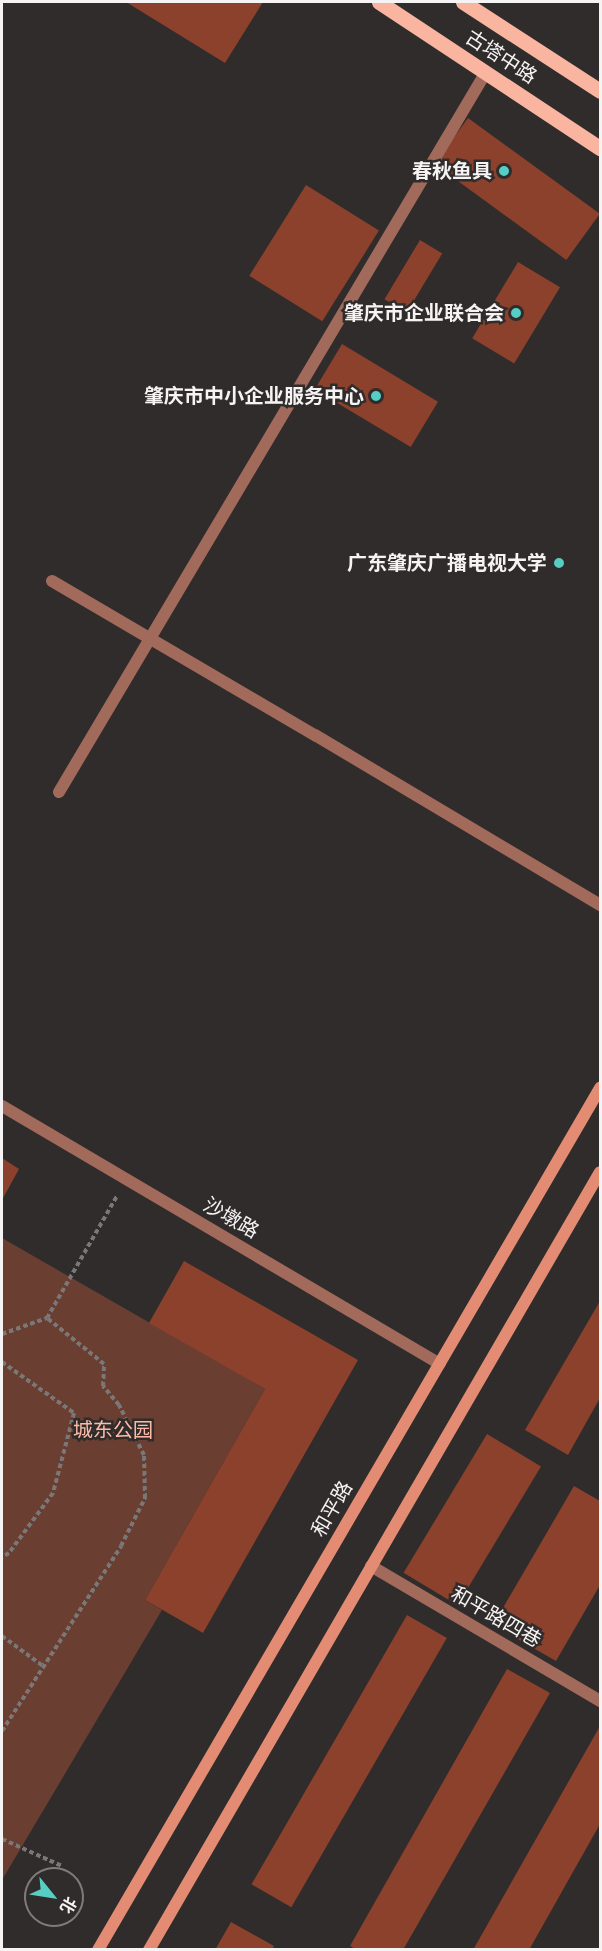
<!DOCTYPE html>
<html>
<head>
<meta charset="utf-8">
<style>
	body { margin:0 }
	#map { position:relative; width:602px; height:1951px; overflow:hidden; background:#2f2c2b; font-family:Poppins,"Noto Sans SC",sans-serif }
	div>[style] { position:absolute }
	.green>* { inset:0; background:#6b3e32 }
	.building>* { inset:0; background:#8b412c; transform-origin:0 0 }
	.path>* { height:4px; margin-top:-2px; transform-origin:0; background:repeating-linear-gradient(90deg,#7a7777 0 4.5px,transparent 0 7.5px) }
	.service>* { height:12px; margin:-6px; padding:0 6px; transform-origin:6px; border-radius:6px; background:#a16a5b }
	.minor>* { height:12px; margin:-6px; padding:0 6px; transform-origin:6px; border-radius:6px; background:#a16a5b }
	.secondary>* { height:12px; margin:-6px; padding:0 6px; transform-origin:6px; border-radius:6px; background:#e38c73 }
	.primary>* { height:15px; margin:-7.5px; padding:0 7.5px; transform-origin:7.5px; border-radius:7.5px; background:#fab5a1 }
	.dots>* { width:16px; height:16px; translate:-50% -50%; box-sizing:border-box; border:3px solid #2f2c2b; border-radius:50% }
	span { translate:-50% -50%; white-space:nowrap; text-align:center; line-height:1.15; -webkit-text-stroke:5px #2f2c2b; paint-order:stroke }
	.street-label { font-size:20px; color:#f5f3f3 }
	.poi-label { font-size:20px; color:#f5f3f3; font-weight:700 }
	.right { translate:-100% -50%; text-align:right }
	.park-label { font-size:20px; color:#fcbaa7 }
	.frame { position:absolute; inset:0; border:3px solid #f5f3f3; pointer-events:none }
	.north { position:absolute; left:24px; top:1867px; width:60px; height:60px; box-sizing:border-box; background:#2f2c2b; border:2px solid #7e7c7b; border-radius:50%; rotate:120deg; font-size:16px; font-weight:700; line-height:24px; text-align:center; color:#f5f3f3 }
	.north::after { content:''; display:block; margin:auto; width:21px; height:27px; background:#56cec3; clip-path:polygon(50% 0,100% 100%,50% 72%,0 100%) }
</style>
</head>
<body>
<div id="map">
	<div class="green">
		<div style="clip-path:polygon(2px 1238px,265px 1389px,145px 1600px,162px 1610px,2px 1880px)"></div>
	</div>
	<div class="building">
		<div style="clip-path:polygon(126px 2px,263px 2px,225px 63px)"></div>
		<div style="left:468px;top:118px;width:163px;height:57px;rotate:36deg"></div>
		<div style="left:306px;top:185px;width:86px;height:107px;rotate:32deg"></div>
		<div style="left:420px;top:240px;width:26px;height:69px;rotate:31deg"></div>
		<div style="left:518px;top:262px;width:49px;height:89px;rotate:31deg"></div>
		<div style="left:342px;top:344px;width:112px;height:53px;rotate:31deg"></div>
		<div style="clip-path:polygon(2px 1158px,19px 1169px,2px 1200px)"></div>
		<div style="clip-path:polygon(184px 1261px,358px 1360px,203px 1633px,145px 1600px,265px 1389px,149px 1323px)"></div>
		<div style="clip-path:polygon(600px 1301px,600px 1398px,568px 1455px,525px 1430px)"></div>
		<div style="left:487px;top:1434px;width:63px;height:162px;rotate:31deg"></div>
		<div style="clip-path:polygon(574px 1486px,600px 1501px,600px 1585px,556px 1661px,493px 1625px)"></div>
		<div style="left:407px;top:1615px;width:46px;height:311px;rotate:30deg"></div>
		<div style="clip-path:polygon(507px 1669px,550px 1693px,403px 1950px,357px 1950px,350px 1946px)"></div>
		<div style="clip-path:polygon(600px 1726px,600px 1824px,529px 1950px,473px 1950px)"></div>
		<div style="clip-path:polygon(231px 1922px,274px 1946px,272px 1950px,215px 1950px)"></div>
	</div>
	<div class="path">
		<div style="left:2px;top:1334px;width:48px;rotate:-19.6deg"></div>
		<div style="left:47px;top:1318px;width:141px;rotate:-60.2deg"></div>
		<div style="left:2px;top:1362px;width:88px;rotate:35.3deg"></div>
		<div style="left:74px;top:1413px;width:83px;rotate:104.7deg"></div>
		<div style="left:53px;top:1493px;width:74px;rotate:126.3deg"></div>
		<div style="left:9px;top:1553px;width:8px;rotate:150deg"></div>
		<div style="left:2px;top:1636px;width:51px;rotate:36.2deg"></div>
		<div style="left:2px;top:1731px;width:220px;rotate:-57.2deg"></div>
		<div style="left:121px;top:1546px;width:54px;rotate:-63.4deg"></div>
		<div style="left:145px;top:1498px;width:43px;rotate:-91.3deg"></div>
		<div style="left:144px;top:1455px;width:56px;rotate:-116.6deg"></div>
		<div style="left:119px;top:1405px;width:25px;rotate:-130deg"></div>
		<div style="left:103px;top:1386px;width:22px;rotate:-87deg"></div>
		<div style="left:104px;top:1364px;width:73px;rotate:-141.1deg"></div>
		<div style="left:2px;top:1839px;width:66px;rotate:24.2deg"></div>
	</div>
	<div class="service">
		<div style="left:52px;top:581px;width:305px;rotate:30.4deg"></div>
		<div style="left:59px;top:792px;width:837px;rotate:-59.33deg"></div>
	</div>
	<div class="minor">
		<div style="left:315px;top:735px;width:332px;rotate:30.8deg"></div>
		<div style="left:2px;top:1106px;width:508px;rotate:30.5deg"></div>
		<div style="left:371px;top:1566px;width:266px;rotate:30.5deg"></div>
	</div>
	<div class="secondary">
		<div style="left:98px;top:1950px;width:998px;rotate:-59.78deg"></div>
		<div style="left:149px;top:1950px;width:899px;rotate:-59.9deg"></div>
	</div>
	<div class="primary">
		<div style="left:379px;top:2px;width:265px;rotate:33.5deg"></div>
		<div style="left:463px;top:2px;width:163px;rotate:33deg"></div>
	</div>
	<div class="dots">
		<div style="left:504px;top:171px;background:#56cec3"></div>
		<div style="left:516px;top:313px;background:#56cec3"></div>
		<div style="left:376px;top:396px;background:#56cec3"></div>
		<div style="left:559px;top:563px;background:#56cec3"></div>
	</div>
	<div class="street-label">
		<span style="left:501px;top:57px;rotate:33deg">古塔中路</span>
		<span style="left:231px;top:1218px;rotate:30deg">沙墩路</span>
		<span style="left:332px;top:1509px;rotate:-60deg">和平路</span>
		<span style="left:496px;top:1617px;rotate:30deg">和平路四巷</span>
	</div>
	<div class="poi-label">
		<span class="right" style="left:492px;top:171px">春秋鱼具</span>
		<span class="right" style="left:504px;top:313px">肇庆市企业联合会</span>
		<span class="right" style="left:364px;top:396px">肇庆市中小企业服务中心</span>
		<span class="right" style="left:547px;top:563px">广东肇庆广播电视大学</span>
	</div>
	<div class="park-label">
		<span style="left:113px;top:1430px">城东公园</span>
	</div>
	<div class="frame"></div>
	<div class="north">北</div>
</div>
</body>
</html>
